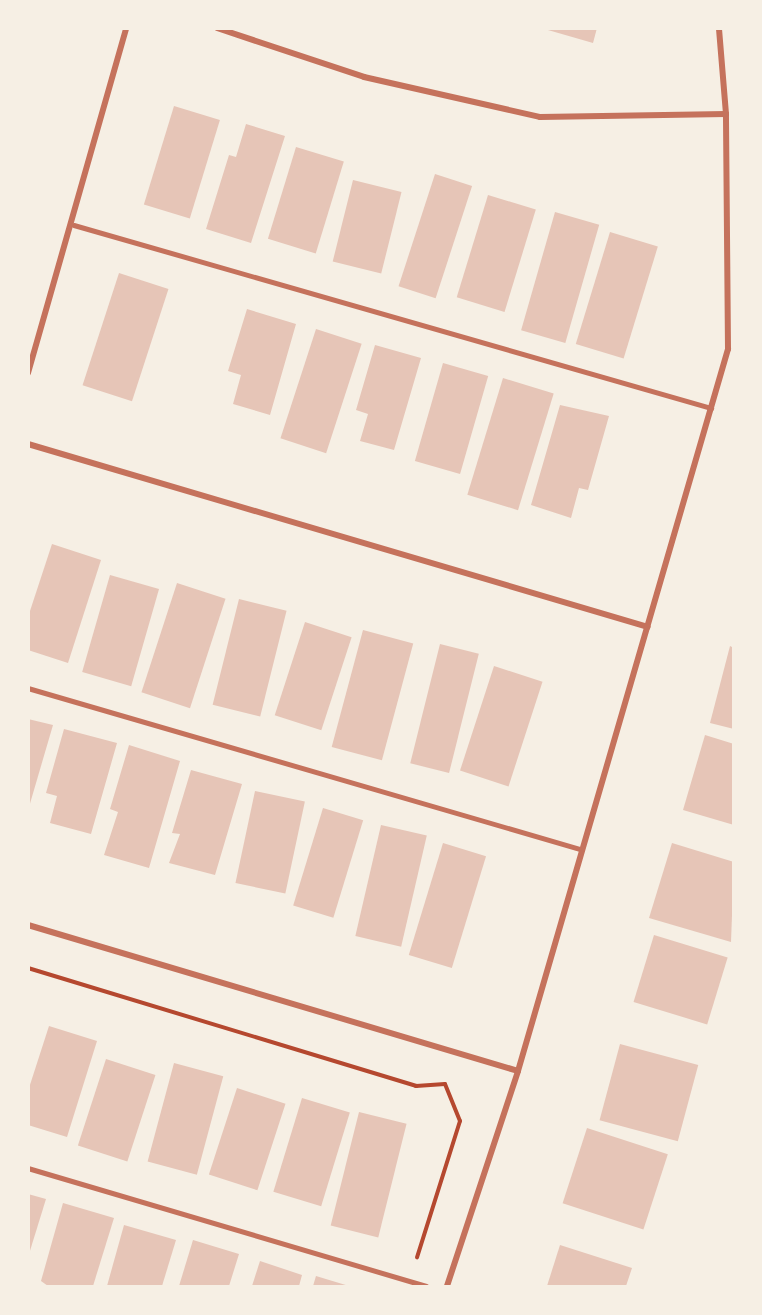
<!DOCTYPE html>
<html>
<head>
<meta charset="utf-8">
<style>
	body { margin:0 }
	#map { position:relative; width:762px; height:1315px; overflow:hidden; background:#f6efe4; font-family:Ubuntu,sans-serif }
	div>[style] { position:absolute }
	.building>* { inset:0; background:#e6c5b7; transform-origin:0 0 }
	.path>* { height:4px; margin:-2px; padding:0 2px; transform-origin:2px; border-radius:2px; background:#b5482f }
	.service>* { height:4.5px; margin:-2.25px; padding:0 2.25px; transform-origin:2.25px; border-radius:2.25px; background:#c5725c }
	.minor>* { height:6px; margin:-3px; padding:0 3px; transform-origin:3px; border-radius:3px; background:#c5725c }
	span { translate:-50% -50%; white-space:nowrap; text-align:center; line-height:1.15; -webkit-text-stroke:6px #f6efe4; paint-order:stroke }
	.frame { position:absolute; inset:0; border:30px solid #f6efe4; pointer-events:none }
</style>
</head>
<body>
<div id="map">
	<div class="building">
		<div style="clip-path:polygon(541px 28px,597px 28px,593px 43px)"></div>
		<div style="left:174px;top:106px;width:48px;height:103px;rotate:17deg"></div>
		<div style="clip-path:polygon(246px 124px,285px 136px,251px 243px,206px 229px,229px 155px,236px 157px)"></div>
		<div style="left:296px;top:147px;width:50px;height:96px;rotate:17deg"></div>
		<div style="left:435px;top:174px;width:39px;height:118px;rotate:18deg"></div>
		<div style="left:353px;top:180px;width:50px;height:84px;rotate:14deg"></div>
		<div style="left:488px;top:195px;width:50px;height:107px;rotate:17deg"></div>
		<div style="left:555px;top:212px;width:46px;height:123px;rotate:16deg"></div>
		<div style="left:610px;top:232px;width:50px;height:117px;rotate:17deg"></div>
		<div style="left:119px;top:273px;width:52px;height:118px;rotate:18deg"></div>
		<div style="clip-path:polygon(247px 309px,296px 324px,270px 415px,233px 404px,241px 375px,228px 371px)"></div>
		<div style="left:316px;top:329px;width:48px;height:115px;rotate:18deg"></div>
		<div style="clip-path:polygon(375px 345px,421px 358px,394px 450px,360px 441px,368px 414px,356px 410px)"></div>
		<div style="left:443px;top:363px;width:47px;height:102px;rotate:16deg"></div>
		<div style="left:503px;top:378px;width:53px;height:122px;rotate:17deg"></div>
		<div style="clip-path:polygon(560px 405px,609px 416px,588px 490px,579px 488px,571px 518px,531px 505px)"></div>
		<div style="clip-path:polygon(52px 544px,101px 560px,68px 663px,28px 650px,28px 617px)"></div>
		<div style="left:110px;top:575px;width:51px;height:101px;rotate:16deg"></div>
		<div style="left:177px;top:583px;width:51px;height:115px;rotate:18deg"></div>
		<div style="left:239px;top:599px;width:49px;height:109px;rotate:14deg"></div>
		<div style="left:305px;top:622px;width:49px;height:98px;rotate:18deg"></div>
		<div style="left:363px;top:630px;width:52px;height:121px;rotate:15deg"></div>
		<div style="left:440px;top:644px;width:40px;height:123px;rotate:14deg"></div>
		<div style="clip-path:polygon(730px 646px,734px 648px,734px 729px,710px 723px)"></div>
		<div style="left:494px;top:666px;width:51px;height:110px;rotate:18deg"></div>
		<div style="clip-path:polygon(28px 719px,53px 725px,29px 807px,28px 807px)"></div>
		<div style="clip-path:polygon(64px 729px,117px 743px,91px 834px,50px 823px,57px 796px,46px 793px)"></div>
		<div style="clip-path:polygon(705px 735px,734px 744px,734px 825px,683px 810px)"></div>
		<div style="clip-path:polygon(129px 745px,180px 761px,149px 868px,104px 855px,118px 812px,110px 809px)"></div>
		<div style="clip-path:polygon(191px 770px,242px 784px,215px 875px,169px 863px,180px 834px,172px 833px)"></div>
		<div style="left:255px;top:791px;width:51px;height:94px;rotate:12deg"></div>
		<div style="left:323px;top:808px;width:42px;height:102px;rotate:17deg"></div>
		<div style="left:381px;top:825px;width:47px;height:114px;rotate:13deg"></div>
		<div style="left:443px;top:843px;width:45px;height:117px;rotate:17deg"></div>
		<div style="clip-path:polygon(672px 843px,734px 862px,731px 942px,649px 918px)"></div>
		<div style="left:654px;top:935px;width:77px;height:70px;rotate:17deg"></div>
		<div style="clip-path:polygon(49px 1026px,97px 1041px,67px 1137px,28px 1125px,28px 1091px)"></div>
		<div style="left:620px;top:1044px;width:81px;height:79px;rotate:15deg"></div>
		<div style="left:106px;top:1059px;width:52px;height:91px;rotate:18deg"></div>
		<div style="left:174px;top:1063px;width:51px;height:102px;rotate:15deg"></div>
		<div style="left:237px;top:1088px;width:51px;height:91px;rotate:18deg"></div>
		<div style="left:302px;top:1098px;width:50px;height:98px;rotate:17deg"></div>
		<div style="left:359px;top:1112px;width:49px;height:117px;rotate:14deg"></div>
		<div style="left:587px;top:1128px;width:85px;height:79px;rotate:18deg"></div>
		<div style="clip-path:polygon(28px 1194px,46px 1199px,29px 1254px,28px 1254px)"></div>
		<div style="clip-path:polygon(63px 1203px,114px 1218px,93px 1286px,48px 1286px,41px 1281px)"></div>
		<div style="clip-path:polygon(124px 1225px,176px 1240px,162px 1286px,107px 1286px)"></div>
		<div style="clip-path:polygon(193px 1240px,239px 1254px,229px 1286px,179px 1286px)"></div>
		<div style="clip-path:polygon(560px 1245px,632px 1268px,626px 1286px,547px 1286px)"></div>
		<div style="clip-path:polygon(260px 1261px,302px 1275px,299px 1286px,252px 1286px)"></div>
		<div style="clip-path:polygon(316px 1276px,349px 1286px,313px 1286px)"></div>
	</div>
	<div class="path">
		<div style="left:28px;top:968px;width:406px;rotate:16.9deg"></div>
		<div style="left:416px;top:1086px;width:29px;rotate:-4deg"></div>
		<div style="left:445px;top:1084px;width:40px;rotate:68deg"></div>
		<div style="left:460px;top:1121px;width:143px;rotate:107.5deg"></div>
	</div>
	<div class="service">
		<div style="left:74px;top:225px;width:663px;rotate:16.03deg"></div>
		<div style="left:28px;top:688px;width:575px;rotate:16.26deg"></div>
		<div style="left:28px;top:1168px;width:415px;rotate:16.5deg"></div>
	</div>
	<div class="minor">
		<div style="left:217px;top:28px;width:155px;rotate:18.4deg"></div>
		<div style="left:364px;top:77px;width:180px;rotate:12.8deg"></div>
		<div style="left:540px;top:117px;width:186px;rotate:-0.9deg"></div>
		<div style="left:28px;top:373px;width:359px;rotate:-74.1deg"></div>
		<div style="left:28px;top:444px;width:646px;rotate:16.44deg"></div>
		<div style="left:28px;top:925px;width:511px;rotate:16.59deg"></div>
		<div style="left:447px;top:1286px;width:226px;rotate:-71.7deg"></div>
		<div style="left:518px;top:1071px;width:752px;rotate:-73.78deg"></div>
		<div style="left:728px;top:349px;width:235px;rotate:-90.5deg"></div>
		<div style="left:726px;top:114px;width:86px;rotate:-94.7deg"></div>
	</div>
	<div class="frame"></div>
</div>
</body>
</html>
